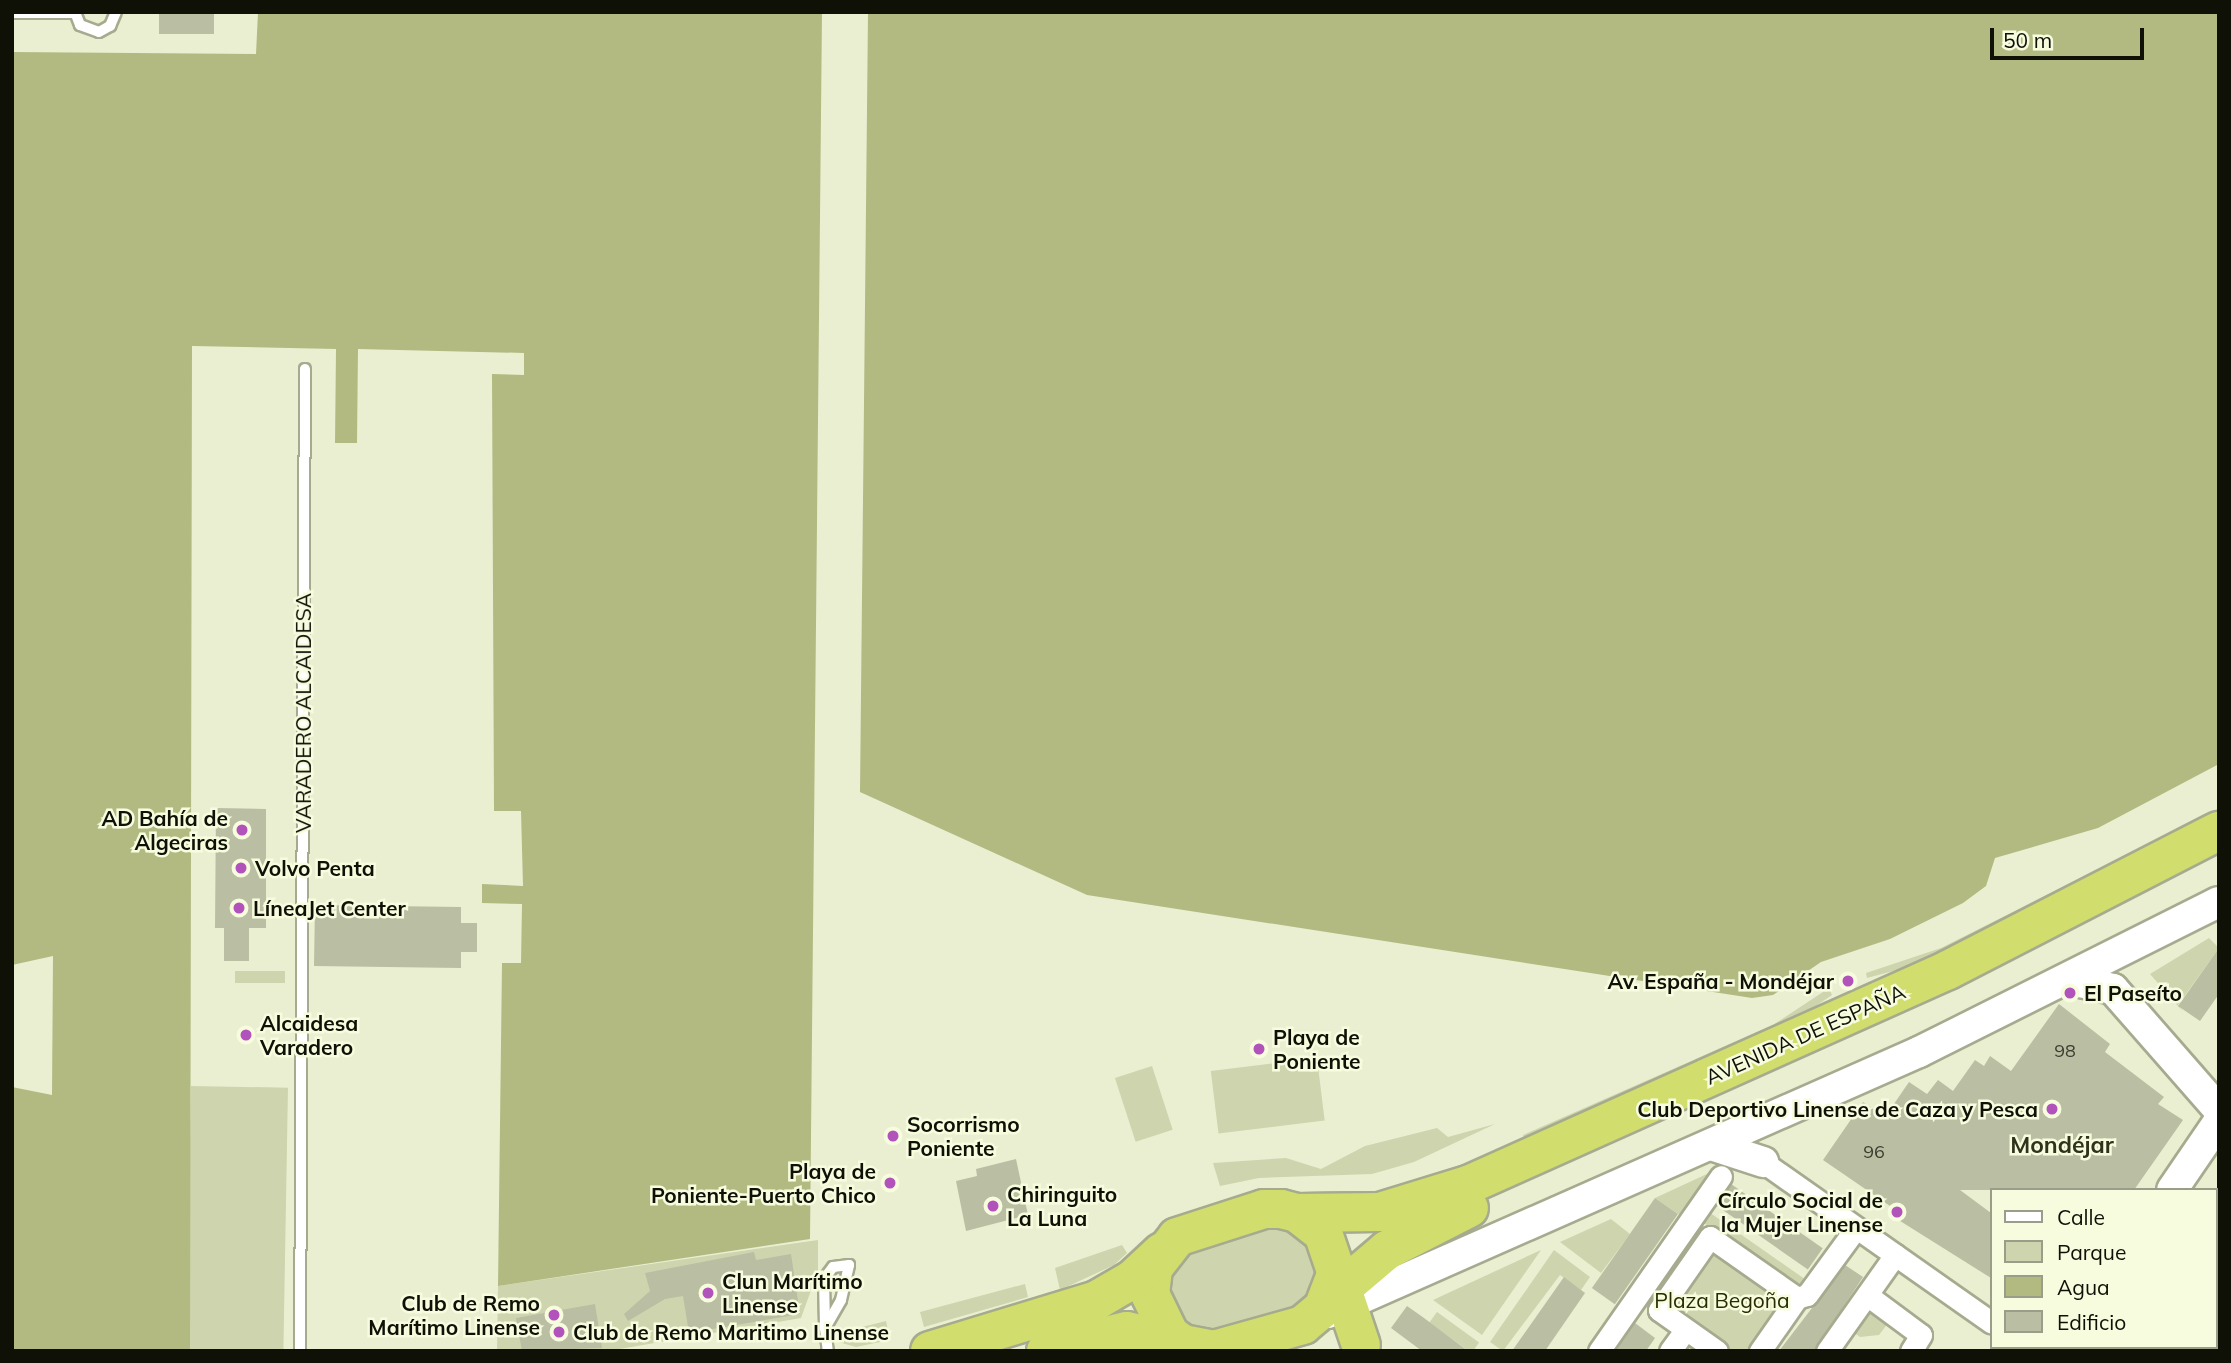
<!DOCTYPE html>
<html>
<head>
<meta charset="utf-8">
<style>
	body { margin:0 }
	#map { position:relative; width:2231px; height:1363px; overflow:hidden; background:#eaefd1; font-family:Mulish,sans-serif }
	div>[style] { position:absolute }
	.green>* { inset:0; background:#ced4ad; transform-origin:0 0 }
	.water>* { inset:0; background:#b2ba82 }
	.building>* { inset:0; background:#babea2; transform-origin:0 0 }
	.roads { filter:drop-shadow(2px 0 #a6ab8f) drop-shadow(-2px 0 #a6ab8f) drop-shadow(0 2px #a6ab8f) drop-shadow(0 -2px #a6ab8f) }
	.lane>* { height:10px; margin:-5px; padding:0 5px; transform-origin:5px; border-radius:5px; background:#fff }
	.street>* { height:21px; margin:-10.5px; padding:0 10.5px; transform-origin:10.5px; border-radius:10.5px; background:#fff }
	.secondary>* { height:30px; margin:-15px; padding:0 15px; transform-origin:15px; border-radius:15px; background:#fff }
	.highway>* { height:38px; margin:-19px; padding:0 19px; transform-origin:19px; border-radius:19px; background:#d1dd6c }
	.dots>* { width:19px; height:19px; translate:-50% -50%; box-sizing:border-box; border:4px solid #f7fcde; border-radius:50% }
	span { translate:-50% -50%; white-space:nowrap; text-align:center; line-height:1.15; -webkit-text-stroke:5px #f7fcde; paint-order:stroke }
	.number-label { font-size:18px; color:#3a3c2e }
	.number-label span { -webkit-text-stroke-width:0 }
	.street-label { font-size:21px; color:#0f1107 }
	.poi-label { font-size:21px; color:#0f1107; font-weight:700 }
	.right { translate:-100% -50%; text-align:right }
	.left { translate:0 -50%; text-align:left }
	.park-label { font-size:21px; color:#292c01 }
	.neighbourhood-label { font-size:23px; color:#30331b; font-weight:700 }
	.frame { position:absolute; inset:0; border:14px solid #0f1107; pointer-events:none }
	.legend { position:absolute; left:1990px; top:1188px; width:228px; height:161px; box-sizing:border-box; background:#f7fcde; border:2px solid #9a9e88; margin:0; padding:9px 12px; list-style:none; font-size:21px; color:#0f1107 }
	.legend li { display:flex; align-items:center; gap:14px; height:35px }
	.legend b { width:35px; border:2px solid #9a9e88 }
	.scale { position:absolute; left:1990px; top:28px; width:154px; height:32px; box-sizing:border-box; border:4px solid #0f1107; border-top:0; padding-left:9px; font-size:21px; line-height:24px; white-space:nowrap; color:#0f1107; -webkit-text-stroke:5px #f7fcde; paint-order:stroke }
</style>
</head>
<body>
<div id="map">
	<div class="green">
		<div style="clip-path:polygon(2088px 874px,2093px 882px,1923px 963px,1867px 978px,1866px 973px,1941px 948px)"></div>
		<div style="clip-path:polygon(2209px 938px,2219px 948px,2178px 1005px,2184px 1013px,2150px 974px)"></div>
		<div style="left:235px;top:971px;width:50px;height:12px"></div>
		<div style="clip-path:polygon(1829px 988px,1832px 995px,1788px 1025px,1526px 1144px,1523px 1135px,1773px 1025px)"></div>
		<div style="left:1317px;top:1058px;width:63px;height:107px;rotate:83deg"></div>
		<div style="left:1152px;top:1066px;width:67px;height:39px;rotate:72deg"></div>
		<div style="left:191px;top:1086px;width:97px;height:265px;rotate:1deg"></div>
		<div style="clip-path:polygon(1495px 1124px,1414px 1162px,1372px 1174px,1259px 1178px,1220px 1186px,1213px 1163px,1286px 1158px,1321px 1169px,1365px 1146px,1437px 1128px,1448px 1137px)"></div>
		<div style="clip-path:polygon(1709px 1173px,1681px 1216px,1655px 1198px)"></div>
		<div style="clip-path:polygon(1706px 1210px,1809px 1282px,1768px 1351px,1702px 1351px,1650px 1314px,1710px 1227px,1699px 1220px)"></div>
		<div style="clip-path:polygon(1611px 1219px,1630px 1234px,1601px 1273px,1560px 1242px)"></div>
		<div style="clip-path:polygon(1274px 1223px,1302px 1233px,1319px 1265px,1305px 1306px,1215px 1336px,1186px 1328px,1168px 1304px,1168px 1274px,1185px 1250px)"></div>
		<div style="clip-path:polygon(818px 1240px,818px 1271px,801px 1318px,608px 1351px,497px 1351px,498px 1286px)"></div>
		<div style="clip-path:polygon(1122px 1245px,1127px 1253px,1114px 1265px,1060px 1290px,1055px 1268px)"></div>
		<div style="clip-path:polygon(1541px 1250px,1482px 1335px,1433px 1300px)"></div>
		<div style="clip-path:polygon(1554px 1250px,1590px 1277px,1581px 1290px,1560px 1275px,1503px 1351px,1490px 1342px)"></div>
		<div style="clip-path:polygon(1025px 1284px,1028px 1297px,924px 1327px,920px 1312px)"></div>
		<div style="clip-path:polygon(1873px 1303px,1892px 1318px,1879px 1335px,1860px 1337px,1853px 1332px)"></div>
		<div style="left:1437px;top:1312px;width:52px;height:13px;rotate:36deg"></div>
		<div style="clip-path:polygon(886px 1321px,890px 1340px,856px 1347px,835px 1341px,834px 1334px)"></div>
	</div>
	<div class="water">
		<div style="clip-path:polygon(258px 12px,822px 12px,810px 1239px,498px 1286px,502px 963px,521px 963px,522px 904px,482px 903px,482px 884px,523px 886px,521px 811px,494px 811px,492px 374px,524px 375px,524px 353px,358px 349px,357px 443px,335px 443px,336px 349px,192px 346px,190px 1351px,12px 1351px,12px 1087px,52px 1095px,53px 956px,12px 965px,12px 52px,256px 54px)"></div>
		<div style="clip-path:polygon(868px 12px,2219px 12px,2219px 764px,2098px 828px,1995px 858px,1986px 886px,1963px 903px,1890px 939px,1821px 962px,1773px 995px,1752px 998px,1087px 895px,860px 792px)"></div>
	</div>
	<div class="building">
		<div style="left:159px;top:12px;width:55px;height:22px"></div>
		<div style="clip-path:polygon(216px 808px,266px 809px,266px 928px,249px 928px,249px 961px,224px 961px,224px 928px,215px 928px)"></div>
		<div style="clip-path:polygon(315px 905px,461px 907px,461px 923px,477px 923px,477px 952px,461px 952px,461px 968px,314px 966px)"></div>
		<div style="clip-path:polygon(2219px 948px,2219px 994px,2200px 1021px,2178px 1006px)"></div>
		<div style="clip-path:polygon(2059px 1004px,2110px 1044px,2105px 1052px,2164px 1097px,2158px 1104px,2183px 1120px,2134px 1190px,1960px 1190px,1991px 1213px,1991px 1278px,1889px 1214px,1893px 1208px,1823px 1160px,1863px 1102px,1885px 1117px,1909px 1082px,1927px 1094px,1938px 1080px,1953px 1091px,1975px 1060px,1984px 1066px,1990px 1056px,2011px 1071px)"></div>
		<div style="clip-path:polygon(1016px 1159px,1028px 1215px,966px 1231px,956px 1181px,977px 1176px,976px 1169px)"></div>
		<div style="left:1731px;top:1184px;width:112px;height:26px;rotate:35deg"></div>
		<div style="left:1655px;top:1198px;width:28px;height:110px;rotate:35deg"></div>
		<div style="clip-path:polygon(754px 1252px,756px 1260px,791px 1254px,800px 1314px,689px 1333px,683px 1296px,665px 1299px,628px 1321px,624px 1314px,650px 1291px,645px 1273px)"></div>
		<div style="clip-path:polygon(1845px 1265px,1863px 1277px,1814px 1351px,1779px 1351px)"></div>
		<div style="clip-path:polygon(1564px 1277px,1585px 1293px,1545px 1351px,1512px 1351px)"></div>
		<div style="clip-path:polygon(595px 1304px,602px 1348px,522px 1351px,516px 1318px)"></div>
		<div style="clip-path:polygon(1407px 1306px,1424px 1318px,1468px 1351px,1422px 1351px,1391px 1328px)"></div>
		<div style="clip-path:polygon(1635px 1323px,1655px 1338px,1646px 1351px,1615px 1351px)"></div>
	</div>
	<div class="roads">
		<div class="lane">
			<div style="left:75px;top:12px;width:14px;rotate:69deg"></div>
			<div style="left:80px;top:25px;width:20px;rotate:20deg"></div>
			<div style="left:99px;top:32px;width:13px;rotate:-29deg"></div>
			<div style="left:110px;top:26px;width:15px;rotate:-67deg"></div>
			<div style="left:12px;top:13px;width:63px"></div>
			<div style="left:825px;top:1328px;width:32px;rotate:-60deg"></div>
			<div style="left:841px;top:1300px;width:36px;rotate:-77deg"></div>
			<div style="left:849px;top:1265px;width:16px;rotate:173deg"></div>
			<div style="left:833px;top:1267px;width:15px;rotate:127deg"></div>
			<div style="left:824px;top:1279px;width:49px;rotate:88.8deg"></div>
			<div style="left:825px;top:1328px;width:23px;rotate:83deg"></div>
			<div style="left:300px;top:1351px;width:982px;rotate:-89.71deg"></div>
		</div>
		<div class="street">
			<div style="left:1763px;top:1162px;width:279px;rotate:35.1deg"></div>
			<div style="left:1710px;top:1237px;width:106px;rotate:35deg"></div>
			<div style="left:1797px;top:1298px;width:65px;rotate:124.9deg"></div>
			<div style="left:1710px;top:1237px;width:89px;rotate:124.9deg"></div>
			<div style="left:1659px;top:1310px;width:71px;rotate:35.3deg"></div>
			<div style="left:1867px;top:1295px;width:67px;rotate:36.5deg"></div>
			<div style="left:1921px;top:1335px;width:19px;rotate:122deg"></div>
			<div style="left:1797px;top:1298px;width:10px;rotate:-17deg"></div>
			<div style="left:1807px;top:1295px;width:83px;rotate:-53.8deg"></div>
			<div style="left:2027px;top:1347px;width:7px;rotate:34deg"></div>
			<div style="left:1599px;top:1351px;width:213px;rotate:-55.1deg"></div>
			<div style="left:1670px;top:1351px;width:19px;rotate:-54deg"></div>
			<div style="left:1827px;top:1351px;width:118px;rotate:-54.7deg"></div>
			<div style="left:2214px;top:1351px;width:9px;rotate:-54deg"></div>
		</div>
		<div class="secondary">
			<div style="left:2066px;top:979px;width:48px;rotate:12deg"></div>
			<div style="left:2113px;top:989px;width:161px;rotate:48.8deg"></div>
			<div style="left:1711px;top:1145px;width:55px;rotate:18.1deg"></div>
			<div style="left:2172px;top:1190px;width:83px;rotate:-55.7deg"></div>
			<div style="left:1328px;top:1313px;width:646px;rotate:-23.83deg"></div>
			<div style="left:1919px;top:1052px;width:335px;rotate:-26.6deg"></div>
			<div style="left:2062px;top:1351px;width:5px;rotate:-53deg"></div>
		</div>
		<div class="highway">
			<div style="left:1297px;top:1213px;width:83px;rotate:-0.7deg"></div>
			<div style="left:1380px;top:1212px;width:92px;rotate:-17.1deg"></div>
			<div style="left:1468px;top:1185px;width:526px;rotate:-24.13deg"></div>
			<div style="left:1948px;top:970px;width:305px;rotate:-27.2deg"></div>
			<div style="left:1335px;top:1277px;width:33px;rotate:111deg"></div>
			<div style="left:1323px;top:1308px;width:26px;rotate:140deg"></div>
			<div style="left:1303px;top:1325px;width:92px;rotate:164.3deg"></div>
			<div style="left:1214px;top:1350px;width:32px;rotate:-169deg"></div>
			<div style="left:1183px;top:1344px;width:16px;rotate:-145deg"></div>
			<div style="left:1170px;top:1335px;width:46px;rotate:-116deg"></div>
			<div style="left:1150px;top:1294px;width:26px;rotate:-83deg"></div>
			<div style="left:1153px;top:1268px;width:39px;rotate:-52deg"></div>
			<div style="left:1177px;top:1237px;width:91px;rotate:-17.8deg"></div>
			<div style="left:1264px;top:1209px;width:17px"></div>
			<div style="left:1281px;top:1209px;width:16px;rotate:14deg"></div>
			<div style="left:1297px;top:1213px;width:33px;rotate:38deg"></div>
			<div style="left:1323px;top:1233px;width:118px;rotate:71.3deg"></div>
			<div style="left:1328px;top:1300px;width:77px;rotate:-40.3deg"></div>
			<div style="left:1387px;top:1250px;width:92px;rotate:-27.1deg"></div>
			<div style="left:930px;top:1351px;width:175px;rotate:-17deg"></div>
			<div style="left:1097px;top:1300px;width:42px;rotate:-30.3deg"></div>
			<div style="left:1133px;top:1279px;width:40px;rotate:-43deg"></div>
			<div style="left:1046px;top:1351px;width:83px;rotate:-13.9deg"></div>
			<div style="left:1127px;top:1331px;width:57px;rotate:13.1deg"></div>
		</div>
	</div>
	<div class="dots">
		<div style="left:242px;top:830px;background:#b252bb"></div>
		<div style="left:241px;top:868px;background:#b252bb"></div>
		<div style="left:239px;top:908px;background:#b252bb"></div>
		<div style="left:1848px;top:981px;background:#b252bb"></div>
		<div style="left:2070px;top:993px;background:#b252bb"></div>
		<div style="left:246px;top:1035px;background:#b252bb"></div>
		<div style="left:1259px;top:1049px;background:#b252bb"></div>
		<div style="left:2052px;top:1109px;background:#b252bb"></div>
		<div style="left:893px;top:1136px;background:#b252bb"></div>
		<div style="left:890px;top:1183px;background:#b252bb"></div>
		<div style="left:993px;top:1206px;background:#b252bb"></div>
		<div style="left:1897px;top:1212px;background:#b252bb"></div>
		<div style="left:708px;top:1293px;background:#b252bb"></div>
		<div style="left:554px;top:1315px;background:#b252bb"></div>
		<div style="left:559px;top:1332px;background:#b252bb"></div>
	</div>
	<div class="number-label">
		<span style="left:2065px;top:1051px">98</span>
		<span style="left:1874px;top:1152px">96</span>
	</div>
	<div class="street-label">
		<span style="left:303px;top:713px;rotate:-90deg">VARADERO ALCAIDESA</span>
		<span style="left:1805px;top:1034px;rotate:-24deg">AVENIDA DE ESPAÑA</span>
	</div>
	<div class="poi-label">
		<span class="right" style="left:228px;top:830px">AD Bahía de<br>Algeciras</span>
		<span class="left" style="left:255px;top:868px">Volvo Penta</span>
		<span class="left" style="left:253px;top:908px">LíneaJet Center</span>
		<span class="right" style="left:1834px;top:981px">Av. España - Mondéjar</span>
		<span class="left" style="left:2084px;top:993px">El Paseíto</span>
		<span class="left" style="left:260px;top:1035px">Alcaidesa<br>Varadero</span>
		<span class="left" style="left:1273px;top:1049px">Playa de<br>Poniente</span>
		<span class="right" style="left:2038px;top:1109px">Club Deportivo Linense de Caza y Pesca</span>
		<span class="left" style="left:907px;top:1136px">Socorrismo<br>Poniente</span>
		<span class="right" style="left:876px;top:1183px">Playa de<br>Poniente-Puerto Chico</span>
		<span class="left" style="left:1007px;top:1206px">Chiringuito<br>La Luna</span>
		<span class="right" style="left:1883px;top:1212px">Círculo Social de<br>la Mujer Linense</span>
		<span class="left" style="left:722px;top:1293px">Clun Marítimo<br>Linense</span>
		<span class="right" style="left:540px;top:1315px">Club de Remo<br>Marítimo Linense</span>
		<span class="left" style="left:573px;top:1332px">Club de Remo Maritimo Linense</span>
	</div>
	<div class="park-label">
		<span style="left:1722px;top:1300px">Plaza Begoña</span>
	</div>
	<div class="neighbourhood-label">
		<span style="left:2062px;top:1145px">Mondéjar</span>
	</div>
	<div class="frame"></div>
	<ul class="legend">
	<li><b style="height:9px;background:#fff"></b>Calle</li>
	<li><b style="height:19px;background:#ced4ad"></b>Parque</li>
	<li><b style="height:19px;background:#b2ba82"></b>Agua</li>
	<li><b style="height:19px;background:#babea2"></b>Edificio</li>
	</ul>
	<div class="scale">50 m</div>
</div>
</body>
</html>
